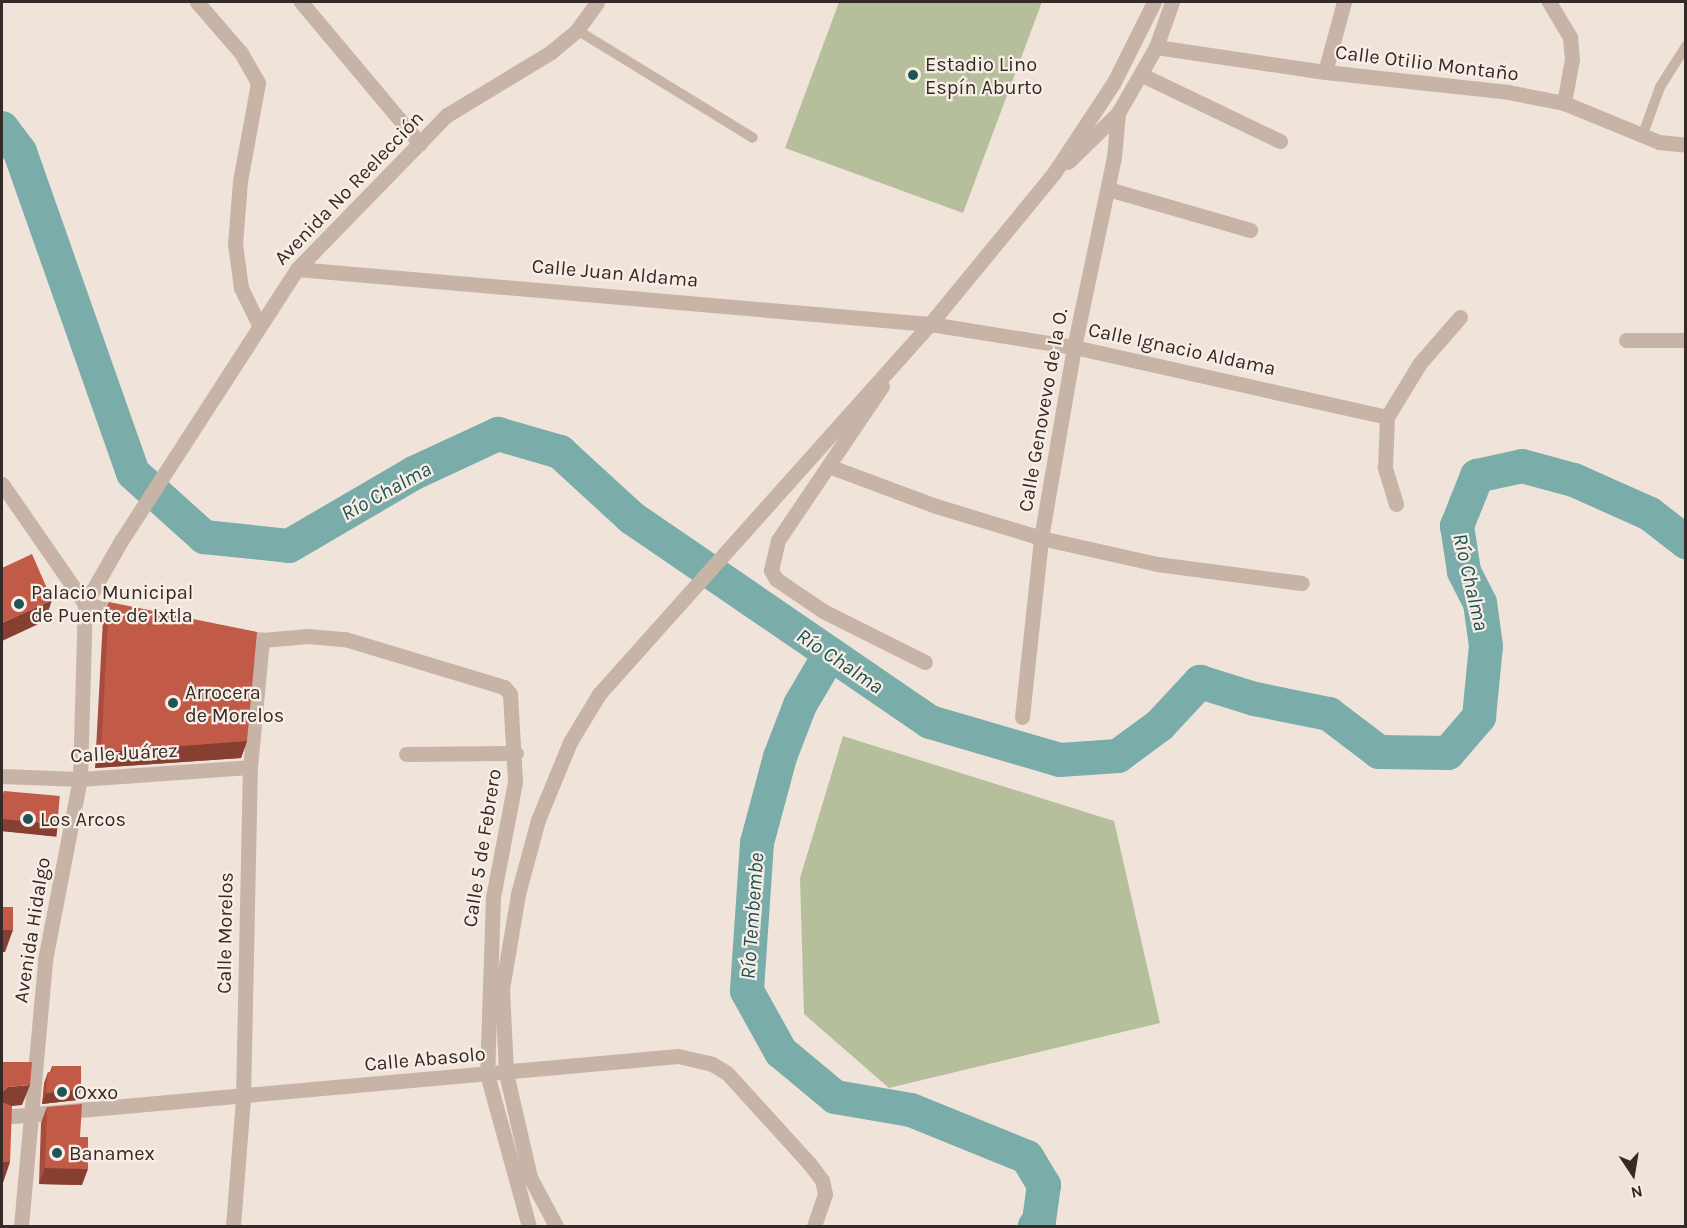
<!DOCTYPE html>
<html>
<head>
<meta charset="utf-8">
<style>
	body { margin:0 }
	#map { position:relative; width:1687px; height:1228px; overflow:hidden; background:#f0e4da; font-family:Karla,sans-serif }
	div>[style] { position:absolute }
	.green>* { inset:0; background:#b6bf9b }
	.river>* { height:34px; margin:-17px; padding:0 17px; transform-origin:17px; border-radius:17px; background:#7aacaa }
	.service>* { height:10px; margin:-5px; padding:0 5px; transform-origin:5px; border-radius:5px; background:#c8b3a7 }
	.minor>* { height:15px; margin:-7.5px; padding:0 7.5px; transform-origin:7.5px; border-radius:7.5px; background:#c8b3a7 }
	.tertiary>* { height:15px; margin:-7.5px; padding:0 7.5px; transform-origin:7.5px; border-radius:7.5px; background:#c8b3a7 }
	.wall>* { inset:0; background:#a64d3d }
	.shaded-wall>* { inset:0; background:#873f32; transform-origin:0 0 }
	.building>* { inset:0; background:#c15a47; transform-origin:0 0 }
	.dots>* { width:16px; height:16px; translate:-50% -50%; box-sizing:border-box; border:3px solid #f8eee6; border-radius:50% }
	span { translate:-50% -50%; white-space:nowrap; text-align:center; line-height:1.15; -webkit-text-stroke:4.5px #f8eee6; paint-order:stroke }
	.street-label { font-size:20px; color:#342a27 }
	.poi-label { font-size:20px; color:#342a27 }
	.left { translate:0 -50%; text-align:left }
	.water-label { font-size:21px; color:#1e5453; font-style:italic }
	.frame { position:absolute; inset:0; border:3px solid #342a27; pointer-events:none }
	.north { position:absolute; left:1603px; top:1144px; width:60px; height:60px; -webkit-text-stroke:4px #f8eee6; paint-order:stroke; rotate:168deg; font-size:16px; font-weight:700; line-height:24px; text-align:center; color:#342a27 }
	.north::after { content:''; display:block; margin:auto; width:21px; height:27px; background:#342a27; clip-path:polygon(50% 0,100% 100%,50% 72%,0 100%) }
</style>
</head>
<body>
<div id="map">
	<div class="green">
		<div style="clip-path:polygon(839px 2px,1042px 2px,963px 213px,785px 148px)"></div>
		<div style="clip-path:polygon(843px 736px,1114px 821px,1160px 1023px,889px 1088px,804px 1014px,800px 878px)"></div>
	</div>
	<div class="river">
		<div style="left:2px;top:128px;width:30px;rotate:53deg"></div>
		<div style="left:20px;top:152px;width:340px;rotate:70.6deg"></div>
		<div style="left:133px;top:473px;width:96px;rotate:42deg"></div>
		<div style="left:204px;top:537px;width:85px;rotate:6deg"></div>
		<div style="left:289px;top:546px;width:145px;rotate:-30.3deg"></div>
		<div style="left:414px;top:473px;width:93px;rotate:-24.9deg"></div>
		<div style="left:498px;top:434px;width:65px;rotate:16.2deg"></div>
		<div style="left:560px;top:452px;width:98px;rotate:42.5deg"></div>
		<div style="left:632px;top:518px;width:361px;rotate:34.4deg"></div>
		<div style="left:930px;top:722px;width:135px;rotate:16.3deg"></div>
		<div style="left:1060px;top:760px;width:58px;rotate:-3.9deg"></div>
		<div style="left:1118px;top:756px;width:52px;rotate:-36.4deg"></div>
		<div style="left:1160px;top:725px;width:59px;rotate:-47.1deg"></div>
		<div style="left:1200px;top:682px;width:58px;rotate:17.2deg"></div>
		<div style="left:1255px;top:699px;width:76px;rotate:11.5deg"></div>
		<div style="left:1329px;top:714px;width:63px;rotate:37.2deg"></div>
		<div style="left:1379px;top:752px;width:69px;rotate:0.8deg"></div>
		<div style="left:1448px;top:753px;width:48px;rotate:-49.3deg"></div>
		<div style="left:1479px;top:717px;width:71px;rotate:-84.4deg"></div>
		<div style="left:1486px;top:646px;width:43px;rotate:-97.9deg"></div>
		<div style="left:1480px;top:603px;width:36px;rotate:-117deg"></div>
		<div style="left:1464px;top:571px;width:46px;rotate:-98.8deg"></div>
		<div style="left:1457px;top:526px;width:54px;rotate:-68.2deg"></div>
		<div style="left:1477px;top:476px;width:46px;rotate:-12.5deg"></div>
		<div style="left:1522px;top:466px;width:54px;rotate:15.1deg"></div>
		<div style="left:1574px;top:480px;width:83px;rotate:24.1deg"></div>
		<div style="left:1650px;top:514px;width:46px;rotate:37.9deg"></div>
		<div style="left:830px;top:654px;width:59px;rotate:120.5deg"></div>
		<div style="left:800px;top:705px;width:56px;rotate:111deg"></div>
		<div style="left:780px;top:757px;width:89px;rotate:105deg"></div>
		<div style="left:757px;top:843px;width:148px;rotate:93.9deg"></div>
		<div style="left:747px;top:991px;width:70px;rotate:60.9deg"></div>
		<div style="left:781px;top:1052px;width:70px;rotate:39.8deg"></div>
		<div style="left:835px;top:1097px;width:77px;rotate:9.7deg"></div>
		<div style="left:911px;top:1110px;width:125px;rotate:22.1deg"></div>
		<div style="left:1027px;top:1157px;width:33px;rotate:59deg"></div>
		<div style="left:1044px;top:1185px;width:37px;rotate:98deg"></div>
		<div style="left:1039px;top:1222px;width:6px;rotate:135deg"></div>
	</div>
	<div class="service">
		<div style="left:577px;top:30px;width:206px;rotate:31.5deg"></div>
		<div style="left:1643px;top:134px;width:50px;rotate:-70.1deg"></div>
		<div style="left:1660px;top:87px;width:49px;rotate:-57.6deg"></div>
	</div>
	<div class="minor">
		<div style="left:197px;top:2px;width:67px;rotate:49.2deg"></div>
		<div style="left:241px;top:53px;width:34px;rotate:60deg"></div>
		<div style="left:258px;top:83px;width:100px;rotate:100.4deg"></div>
		<div style="left:240px;top:181px;width:63px;rotate:94.5deg"></div>
		<div style="left:235px;top:244px;width:44px;rotate:82.2deg"></div>
		<div style="left:241px;top:288px;width:39px;rotate:64deg"></div>
		<div style="left:301px;top:2px;width:185px;rotate:50deg"></div>
		<div style="left:1549px;top:2px;width:41px;rotate:59deg"></div>
		<div style="left:1570px;top:37px;width:22px;rotate:85deg"></div>
		<div style="left:1572px;top:59px;width:45px;rotate:100.3deg"></div>
		<div style="left:1156px;top:47px;width:171px;rotate:8.4deg"></div>
		<div style="left:1325px;top:72px;width:184px;rotate:6.2deg"></div>
		<div style="left:1508px;top:92px;width:57px;rotate:11.1deg"></div>
		<div style="left:1564px;top:103px;width:103px;rotate:22.3deg"></div>
		<div style="left:1659px;top:142px;width:27px;rotate:6deg"></div>
		<div style="left:1325px;top:72px;width:73px;rotate:-74.8deg"></div>
		<div style="left:1142px;top:75px;width:153px;rotate:25.6deg"></div>
		<div style="left:1068px;top:162px;width:70px;rotate:-44.4deg"></div>
		<div style="left:1118px;top:113px;width:76px;rotate:-60.1deg"></div>
		<div style="left:1156px;top:47px;width:48px;rotate:-70.4deg"></div>
		<div style="left:1108px;top:189px;width:148px;rotate:16.1deg"></div>
		<div style="left:297px;top:269px;width:635px;rotate:4.97deg"></div>
		<div style="left:930px;top:324px;width:146px;rotate:9.1deg"></div>
		<div style="left:1074px;top:347px;width:321px;rotate:12.6deg"></div>
		<div style="left:1626px;top:340px;width:60px"></div>
		<div style="left:882px;top:386px;width:186px;rotate:124deg"></div>
		<div style="left:778px;top:540px;width:31px;rotate:103deg"></div>
		<div style="left:771px;top:570px;width:10px;rotate:61deg"></div>
		<div style="left:776px;top:579px;width:57px;rotate:34.2deg"></div>
		<div style="left:823px;top:611px;width:114px;rotate:26.6deg"></div>
		<div style="left:831px;top:467px;width:112px;rotate:20.4deg"></div>
		<div style="left:936px;top:506px;width:110px;rotate:16.9deg"></div>
		<div style="left:1041px;top:538px;width:119px;rotate:12.6deg"></div>
		<div style="left:1157px;top:564px;width:146px;rotate:7.5deg"></div>
		<div style="left:1396px;top:504px;width:39px;rotate:-107deg"></div>
		<div style="left:1385px;top:467px;width:50px;rotate:-87.7deg"></div>
		<div style="left:1387px;top:417px;width:63px;rotate:-58.6deg"></div>
		<div style="left:1420px;top:363px;width:61px;rotate:-49deg"></div>
		<div style="left:85px;top:604px;width:41px;rotate:14deg"></div>
		<div style="left:237px;top:636px;width:25px;rotate:9deg"></div>
		<div style="left:262px;top:640px;width:46px;rotate:-5deg"></div>
		<div style="left:308px;top:636px;width:37px;rotate:5deg"></div>
		<div style="left:345px;top:639px;width:166px;rotate:16.8deg"></div>
		<div style="left:504px;top:687px;width:9px;rotate:49deg"></div>
		<div style="left:510px;top:694px;width:88px;rotate:86.7deg"></div>
		<div style="left:515px;top:782px;width:117px;rotate:100.8deg"></div>
		<div style="left:493px;top:897px;width:177px;rotate:91.9deg"></div>
		<div style="left:487px;top:1074px;width:158px;rotate:74.6deg"></div>
		<div style="left:1022px;top:717px;width:180px;rotate:-83.9deg"></div>
		<div style="left:1041px;top:538px;width:194px;rotate:-80.2deg"></div>
		<div style="left:1074px;top:347px;width:194px;rotate:-78.1deg"></div>
		<div style="left:1114px;top:157px;width:44px;rotate:-84.8deg"></div>
		<div style="left:406px;top:754px;width:110px;rotate:-0.5deg"></div>
		<div style="left:2px;top:776px;width:78px;rotate:2.2deg"></div>
		<div style="left:80px;top:779px;width:170px;rotate:-4deg"></div>
		<div style="left:2px;top:1117px;width:679px;rotate:-5.16deg"></div>
		<div style="left:678px;top:1056px;width:35px;rotate:13deg"></div>
		<div style="left:712px;top:1064px;width:17px;rotate:31deg"></div>
		<div style="left:727px;top:1073px;width:122px;rotate:47.7deg"></div>
		<div style="left:809px;top:1163px;width:21px;rotate:53deg"></div>
		<div style="left:822px;top:1180px;width:14px;rotate:78deg"></div>
		<div style="left:825px;top:1194px;width:34px;rotate:109deg"></div>
		<div style="left:233px;top:1226px;width:128px;rotate:-85.5deg"></div>
		<div style="left:243px;top:1098px;width:331px;rotate:-88.8deg"></div>
		<div style="left:250px;top:767px;width:128px;rotate:-84.6deg"></div>
		<div style="left:556px;top:1226px;width:55px;rotate:-118deg"></div>
		<div style="left:530px;top:1177px;width:107px;rotate:-103deg"></div>
		<div style="left:506px;top:1073px;width:84px;rotate:-92.7deg"></div>
		<div style="left:502px;top:989px;width:96px;rotate:-80.4deg"></div>
		<div style="left:518px;top:894px;width:77px;rotate:-74.9deg"></div>
		<div style="left:538px;top:820px;width:84px;rotate:-67.7deg"></div>
		<div style="left:570px;top:742px;width:56px;rotate:-58.9deg"></div>
		<div style="left:599px;top:694px;width:496px;rotate:-48.2deg"></div>
		<div style="left:930px;top:324px;width:195px;rotate:-50.6deg"></div>
		<div style="left:1054px;top:173px;width:109px;rotate:-56.6deg"></div>
		<div style="left:1114px;top:82px;width:89px;rotate:-63.4deg"></div>
	</div>
	<div class="tertiary">
		<div style="left:2px;top:484px;width:146px;rotate:55.3deg"></div>
		<div style="left:21px;top:1226px;width:267px;rotate:-84.8deg"></div>
		<div style="left:45px;top:960px;width:184px;rotate:-79.1deg"></div>
		<div style="left:80px;top:779px;width:175px;rotate:-88.4deg"></div>
		<div style="left:85px;top:604px;width:73px;rotate:-60.3deg"></div>
		<div style="left:121px;top:541px;width:324px;rotate:-57.1deg"></div>
		<div style="left:297px;top:269px;width:215px;rotate:-45.8deg"></div>
		<div style="left:447px;top:115px;width:122px;rotate:-31.2deg"></div>
		<div style="left:551px;top:52px;width:34px;rotate:-40deg"></div>
		<div style="left:577px;top:30px;width:34px;rotate:-54deg"></div>
	</div>
	<div class="wall">
		<div style="clip-path:polygon(109px 602px,247px 741px,241px 758px,95px 768px,103px 619px)"></div>
		<div style="clip-path:polygon(4px 791px,54px 836px,2px 831px,2px 798px)"></div>
		<div style="clip-path:polygon(52px 1066px,77px 1100px,42px 1104px,44px 1083px,48px 1072px,50px 1072px)"></div>
		<div style="clip-path:polygon(47px 1107px,80px 1137px,82px 1185px,39px 1184px,41px 1123px)"></div>
	</div>
	<div class="shaded-wall">
		<div style="clip-path:polygon(52px 600px,45px 621px,2px 641px,2px 623px)"></div>
		<div style="clip-path:polygon(247px 741px,241px 758px,95px 768px,101px 752px)"></div>
		<div style="left:2px;top:819px;width:56px;height:12px;rotate:6deg"></div>
		<div style="clip-path:polygon(2px 930px,13px 930px,5px 952px,2px 952px)"></div>
		<div style="clip-path:polygon(30px 1085px,22px 1105px,2px 1107px,2px 1092px,8px 1087px)"></div>
		<div style="clip-path:polygon(81px 1089px,77px 1100px,42px 1104px,46px 1093px)"></div>
		<div style="clip-path:polygon(2px 1162px,10px 1162px,3px 1183px,2px 1183px)"></div>
		<div style="clip-path:polygon(45px 1168px,88px 1169px,82px 1185px,39px 1184px)"></div>
	</div>
	<div class="building">
		<div style="clip-path:polygon(32px 554px,52px 600px,2px 623px,2px 568px)"></div>
		<div style="clip-path:polygon(109px 602px,257px 632px,247px 741px,101px 752px)"></div>
		<div style="left:4px;top:791px;width:56px;height:28px;rotate:5deg"></div>
		<div style="left:2px;top:907px;width:11px;height:23px"></div>
		<div style="clip-path:polygon(2px 1062px,32px 1062px,30px 1085px,8px 1087px,2px 1092px)"></div>
		<div style="clip-path:polygon(52px 1066px,81px 1066px,81px 1089px,46px 1093px,48px 1072px,52px 1072px)"></div>
		<div style="clip-path:polygon(2px 1099px,2px 1102px,12px 1106px,10px 1162px,2px 1162px)"></div>
		<div style="clip-path:polygon(82px 1104px,80px 1137px,88px 1137px,88px 1169px,45px 1168px,47px 1107px)"></div>
	</div>
	<div class="dots">
		<div style="left:913px;top:75px;background:#1e5453"></div>
		<div style="left:19px;top:604px;background:#1e5453"></div>
		<div style="left:173px;top:703px;background:#1e5453"></div>
		<div style="left:28px;top:819px;background:#1e5453"></div>
		<div style="left:62px;top:1092px;background:#1e5453"></div>
		<div style="left:57px;top:1153px;background:#1e5453"></div>
	</div>
	<div class="street-label">
		<span style="left:1427px;top:63px;rotate:7deg">Calle Otilio Montaño</span>
		<span style="left:349px;top:188px;rotate:-46deg">Avenida No Reelección</span>
		<span style="left:615px;top:273px;rotate:5deg">Calle Juan Aldama</span>
		<span style="left:1182px;top:349px;rotate:12deg">Calle Ignacio Aldama</span>
		<span style="left:1043px;top:410px;rotate:-80deg">Calle Genovevo de la O.</span>
		<span style="left:124px;top:753px;rotate:-3deg">Calle Juárez</span>
		<span style="left:482px;top:848px;rotate:-81deg">Calle 5 de Febrero</span>
		<span style="left:32px;top:930px;rotate:-81deg">Avenida Hidalgo</span>
		<span style="left:225px;top:933px;rotate:-89deg">Calle Morelos</span>
		<span style="left:425px;top:1059px;rotate:-5deg">Calle Abasolo</span>
	</div>
	<div class="poi-label">
		<span class="left" style="left:925px;top:76px">Estadio Lino<br>Espín Aburto</span>
		<span class="left" style="left:31px;top:604px">Palacio Municipal<br>de Puente de Ixtla</span>
		<span class="left" style="left:185px;top:704px">Arrocera<br>de Morelos</span>
		<span class="left" style="left:40px;top:819px">Los Arcos</span>
		<span class="left" style="left:74px;top:1092px">Oxxo</span>
		<span class="left" style="left:69px;top:1153px">Banamex</span>
	</div>
	<div class="water-label">
		<span style="left:386px;top:491px;rotate:-29deg">Río Chalma</span>
		<span style="left:1471px;top:582px;rotate:77deg">Río Chalma</span>
		<span style="left:840px;top:661px;rotate:34deg">Río Chalma</span>
		<span style="left:752px;top:916px;rotate:-86deg">Río Tembembe</span>
	</div>
	<div class="frame"></div>
	<div class="north">N</div>
</div>
</body>
</html>
